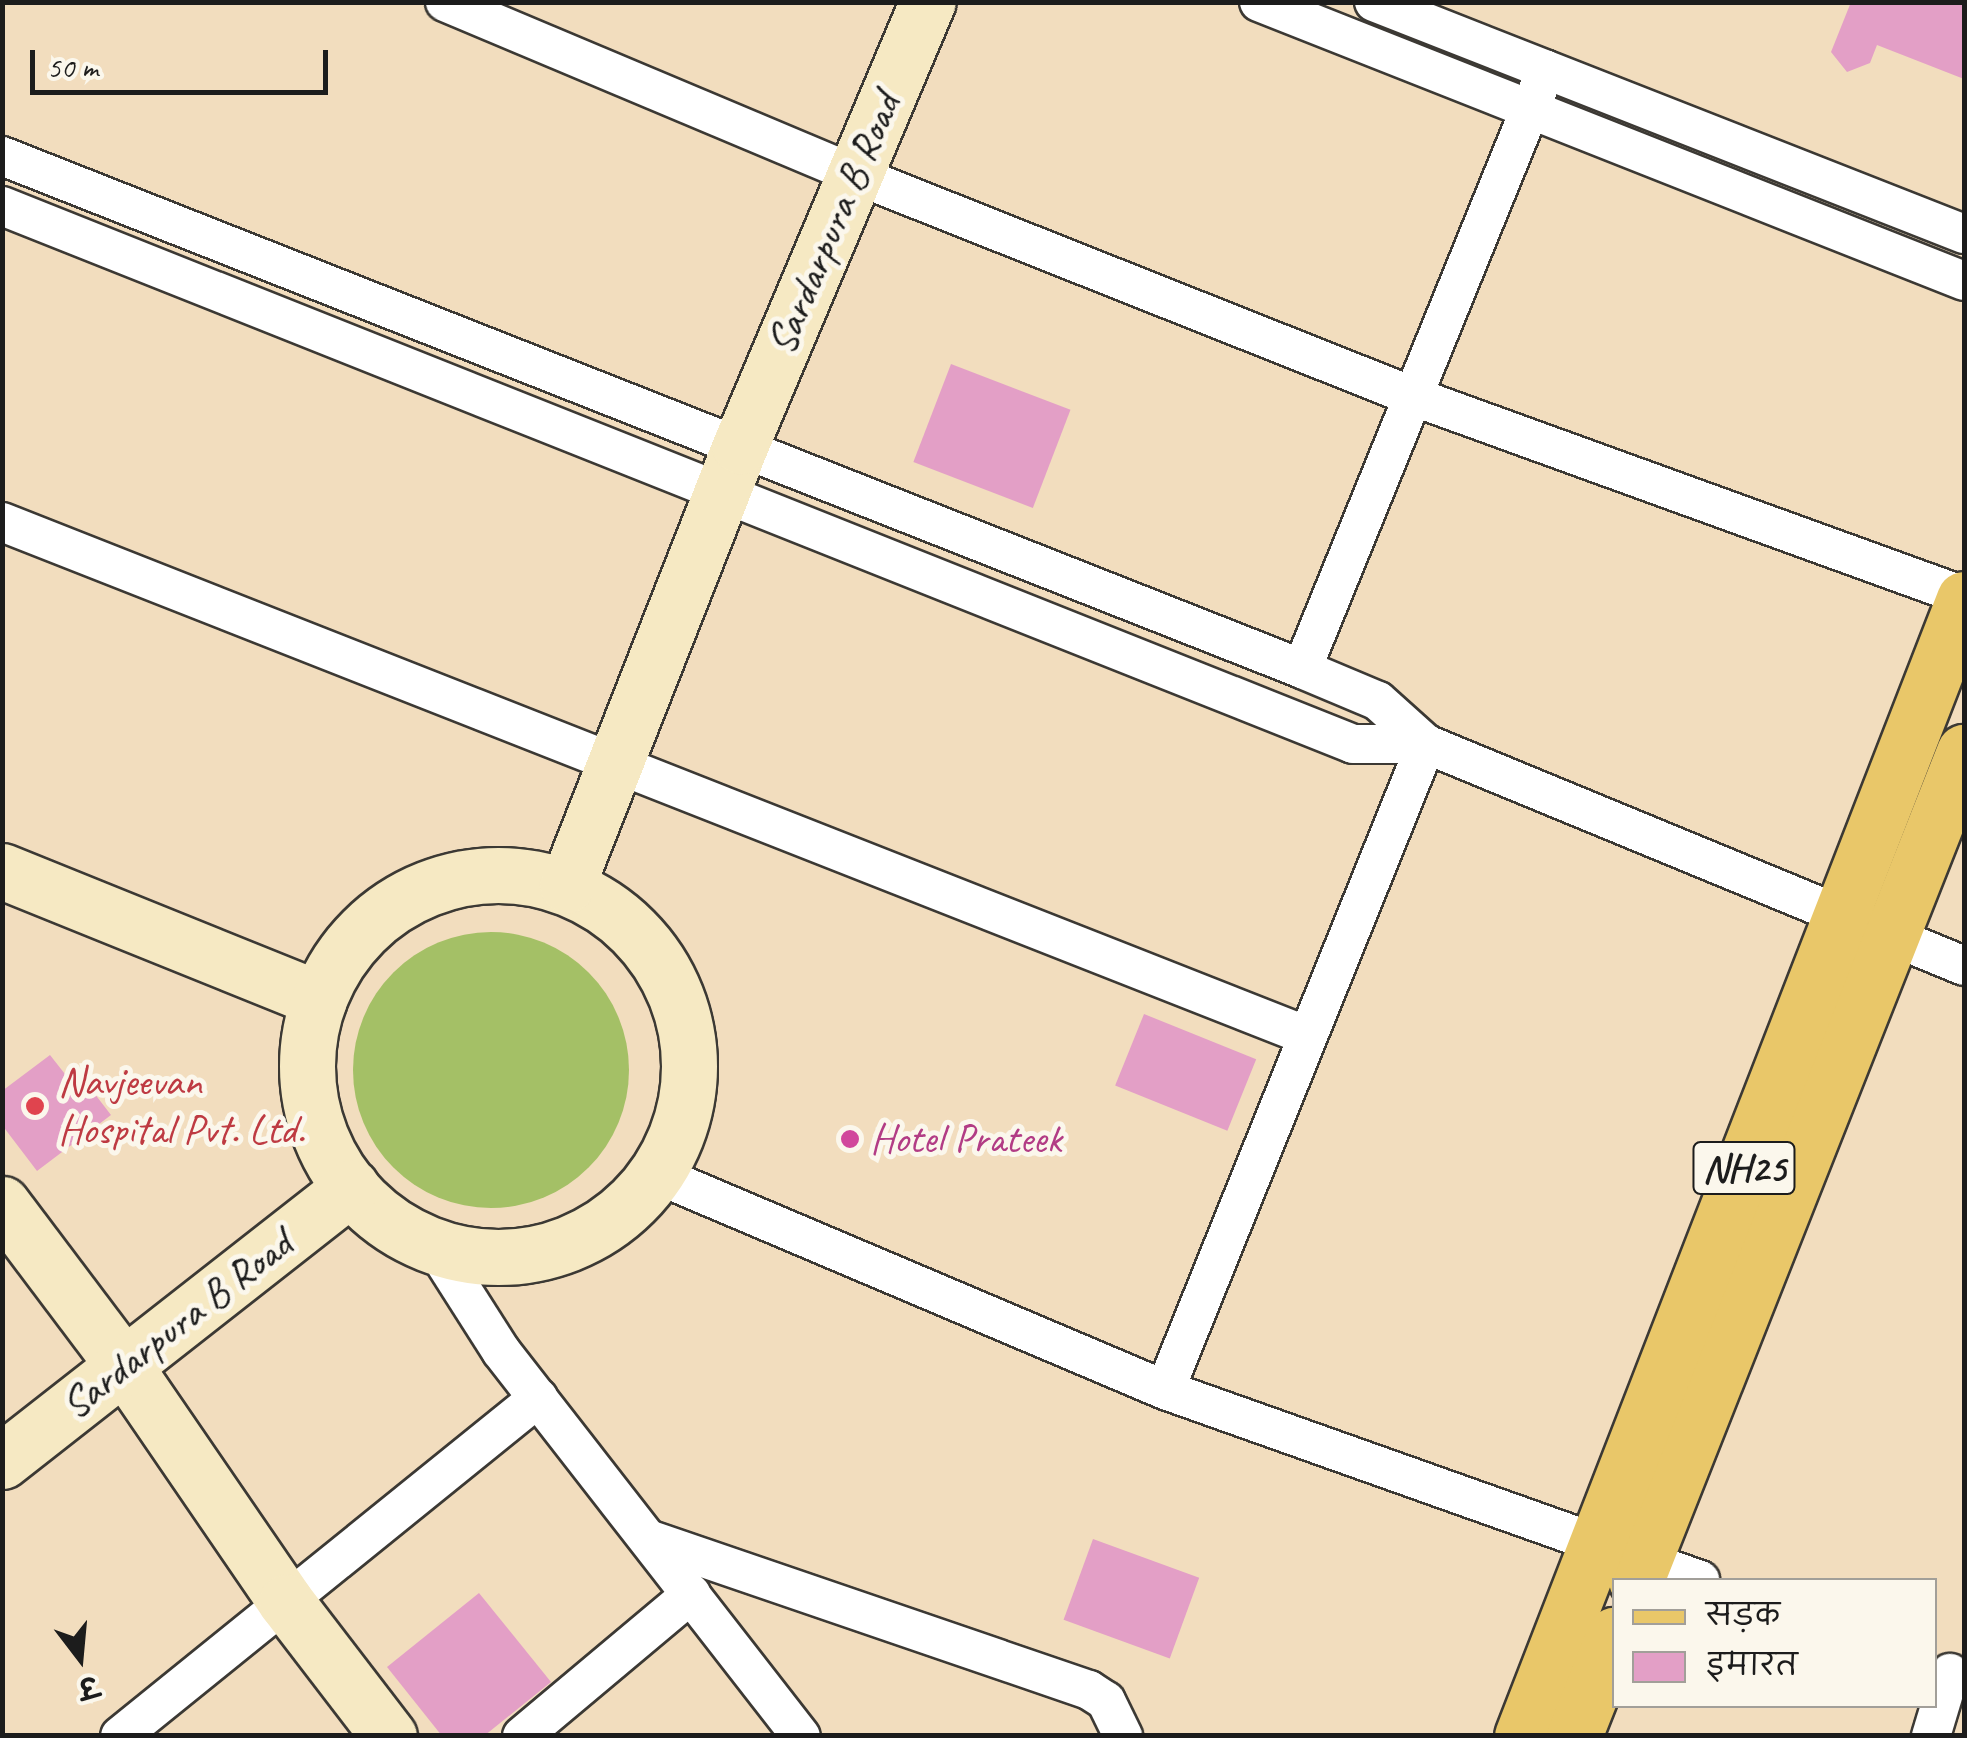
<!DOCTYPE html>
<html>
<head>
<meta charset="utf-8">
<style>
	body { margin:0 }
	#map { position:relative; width:1967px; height:1738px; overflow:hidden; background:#f2ddbe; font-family:Caveat,"Playpen Sans Deva",sans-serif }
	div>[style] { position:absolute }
	.green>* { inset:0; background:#a4c066 }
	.round { border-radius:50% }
	.building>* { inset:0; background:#e39fc6; transform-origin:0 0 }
	.roads { filter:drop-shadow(2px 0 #3c3934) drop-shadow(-2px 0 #3c3934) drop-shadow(0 2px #3c3934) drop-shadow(0 -2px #3c3934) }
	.street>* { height:38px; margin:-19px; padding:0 19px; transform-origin:19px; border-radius:19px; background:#fff }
	.secondary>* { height:55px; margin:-27.5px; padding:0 27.5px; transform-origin:27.5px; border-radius:27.5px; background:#f6e9c3 }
	.secondary>.ring { margin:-27.5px; padding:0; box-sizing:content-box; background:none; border:55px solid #f6e9c3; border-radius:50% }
	.primary>* { height:55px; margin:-27.5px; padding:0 27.5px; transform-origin:27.5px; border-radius:27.5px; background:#e9c769 }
	.dots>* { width:28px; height:28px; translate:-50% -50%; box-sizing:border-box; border:5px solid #fbf7ec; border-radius:50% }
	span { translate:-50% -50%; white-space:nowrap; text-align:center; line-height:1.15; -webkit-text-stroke:10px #fbf7ec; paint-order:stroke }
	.shield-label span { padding:2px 8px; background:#fbf7ec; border:2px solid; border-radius:8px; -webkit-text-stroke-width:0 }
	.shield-label { font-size:40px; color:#1c1c1c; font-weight:700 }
	.street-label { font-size:42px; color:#1c1c1c }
	.health-label { font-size:42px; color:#be3a42 }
	.left { translate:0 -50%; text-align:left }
	.hotel-label { font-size:42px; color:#b23c85 }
	.frame { position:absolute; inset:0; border:5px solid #1c1c1c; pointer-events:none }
	.legend { position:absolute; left:1612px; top:1578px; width:325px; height:130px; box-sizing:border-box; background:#fbf7ec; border:2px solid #a29f99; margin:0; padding:12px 18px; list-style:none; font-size:30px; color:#1c1c1c }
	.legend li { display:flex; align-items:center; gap:20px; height:50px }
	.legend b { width:50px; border:2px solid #a29f99 }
	.north { position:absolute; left:30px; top:1608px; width:100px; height:100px; -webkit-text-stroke:8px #fbf7ec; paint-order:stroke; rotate:164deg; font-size:28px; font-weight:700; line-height:40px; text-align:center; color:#1c1c1c }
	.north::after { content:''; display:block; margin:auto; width:35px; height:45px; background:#1c1c1c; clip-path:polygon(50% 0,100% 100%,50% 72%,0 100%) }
	.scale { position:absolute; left:30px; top:50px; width:298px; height:45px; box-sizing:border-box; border:5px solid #1c1c1c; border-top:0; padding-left:12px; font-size:30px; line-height:35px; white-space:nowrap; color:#1c1c1c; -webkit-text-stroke:8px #fbf7ec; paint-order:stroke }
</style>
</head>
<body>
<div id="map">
	<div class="green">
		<div class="round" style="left:353px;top:932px;width:276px;height:276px"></div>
	</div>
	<div class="building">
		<div style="clip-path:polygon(1851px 2px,1964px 2px,1964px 79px,1877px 45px,1870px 63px,1847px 72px,1831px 52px)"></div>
		<div style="left:951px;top:364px;width:128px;height:105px;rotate:21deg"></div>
		<div style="left:1144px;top:1014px;width:121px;height:77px;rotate:22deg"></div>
		<div style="clip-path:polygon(50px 1055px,72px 1083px,81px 1076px,111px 1115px,37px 1171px,2px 1125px,2px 1091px)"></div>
		<div style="left:1093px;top:1539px;width:113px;height:86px;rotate:20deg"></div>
		<div style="clip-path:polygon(479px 1593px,551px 1682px,484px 1736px,442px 1736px,387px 1667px)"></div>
	</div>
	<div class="roads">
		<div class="street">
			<div style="left:445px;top:2px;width:446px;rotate:22.8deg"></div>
			<div style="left:856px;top:175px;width:598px;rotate:21.68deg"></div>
			<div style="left:1412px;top:396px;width:587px;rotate:19.92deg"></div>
			<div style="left:1259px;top:2px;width:758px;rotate:21.59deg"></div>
			<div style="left:1374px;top:2px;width:634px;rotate:21.47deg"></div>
			<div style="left:2px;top:156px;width:1398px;rotate:21.53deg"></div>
			<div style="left:1302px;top:669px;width:82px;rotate:22.8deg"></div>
			<div style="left:1378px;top:701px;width:64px;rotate:41.9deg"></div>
			<div style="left:1426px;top:744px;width:582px;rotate:22.42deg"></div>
			<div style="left:2px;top:206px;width:1454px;rotate:21.71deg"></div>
			<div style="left:1353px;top:744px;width:73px"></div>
			<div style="left:2px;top:522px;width:1400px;rotate:21.49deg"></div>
			<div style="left:1302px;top:669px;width:647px;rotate:-67.84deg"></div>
			<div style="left:658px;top:1175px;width:551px;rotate:22.98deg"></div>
			<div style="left:1165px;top:1390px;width:568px;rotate:19.55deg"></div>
			<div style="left:436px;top:1249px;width:121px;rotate:57.5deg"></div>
			<div style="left:501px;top:1351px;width:488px;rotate:52.1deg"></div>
			<div style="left:1165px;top:1390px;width:697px;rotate:-68deg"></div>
			<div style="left:648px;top:1539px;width:466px;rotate:18.9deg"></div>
			<div style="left:1089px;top:1690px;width:20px;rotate:33deg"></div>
			<div style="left:1106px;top:1701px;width:39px;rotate:64deg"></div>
			<div style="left:120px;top:1736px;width:538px;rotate:-38.96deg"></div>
			<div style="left:522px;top:1736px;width:221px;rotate:-40deg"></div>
			<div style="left:1931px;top:1736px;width:66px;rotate:-73.2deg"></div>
		</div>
		<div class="secondary">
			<div style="left:2px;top:871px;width:342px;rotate:22deg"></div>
			<div class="ring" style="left:307px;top:875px;width:327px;height:327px"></div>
			<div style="left:567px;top:885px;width:472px;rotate:-68.5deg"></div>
			<div style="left:740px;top:446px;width:482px;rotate:-67.1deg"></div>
			<div style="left:2px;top:1204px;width:204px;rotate:53deg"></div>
			<div style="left:125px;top:1367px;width:285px;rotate:55.6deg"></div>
			<div style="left:286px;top:1602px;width:169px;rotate:52.5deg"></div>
			<div style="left:2px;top:1461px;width:444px;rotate:-38.1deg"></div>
		</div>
		<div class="primary">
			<div style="left:1636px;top:1580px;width:891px;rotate:-68.39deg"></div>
			<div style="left:1522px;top:1736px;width:1220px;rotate:-68.76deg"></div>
			<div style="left:1574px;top:1736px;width:109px;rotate:-68.4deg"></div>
		</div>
	</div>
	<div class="dots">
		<div style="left:35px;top:1106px;background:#e0444e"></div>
		<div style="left:850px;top:1139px;background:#d1479c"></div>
	</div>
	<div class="shield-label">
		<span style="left:1744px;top:1168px">NH25</span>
	</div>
	<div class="street-label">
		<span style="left:834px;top:224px;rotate:-67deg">Sardarpura B Road</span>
		<span style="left:177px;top:1325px;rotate:-38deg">Sardarpura B Road</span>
	</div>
	<div class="health-label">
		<span class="left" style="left:58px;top:1106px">Navjeevan<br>Hospital Pvt. Ltd.</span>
	</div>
	<div class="hotel-label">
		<span class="left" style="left:870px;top:1139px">Hotel Prateek</span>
	</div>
	<div class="frame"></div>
	<ul class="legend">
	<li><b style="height:12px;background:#e9c769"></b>सड़क</li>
	<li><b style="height:28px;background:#e39fc6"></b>इमारत</li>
	</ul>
	<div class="north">उ</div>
	<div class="scale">50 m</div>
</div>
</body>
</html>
